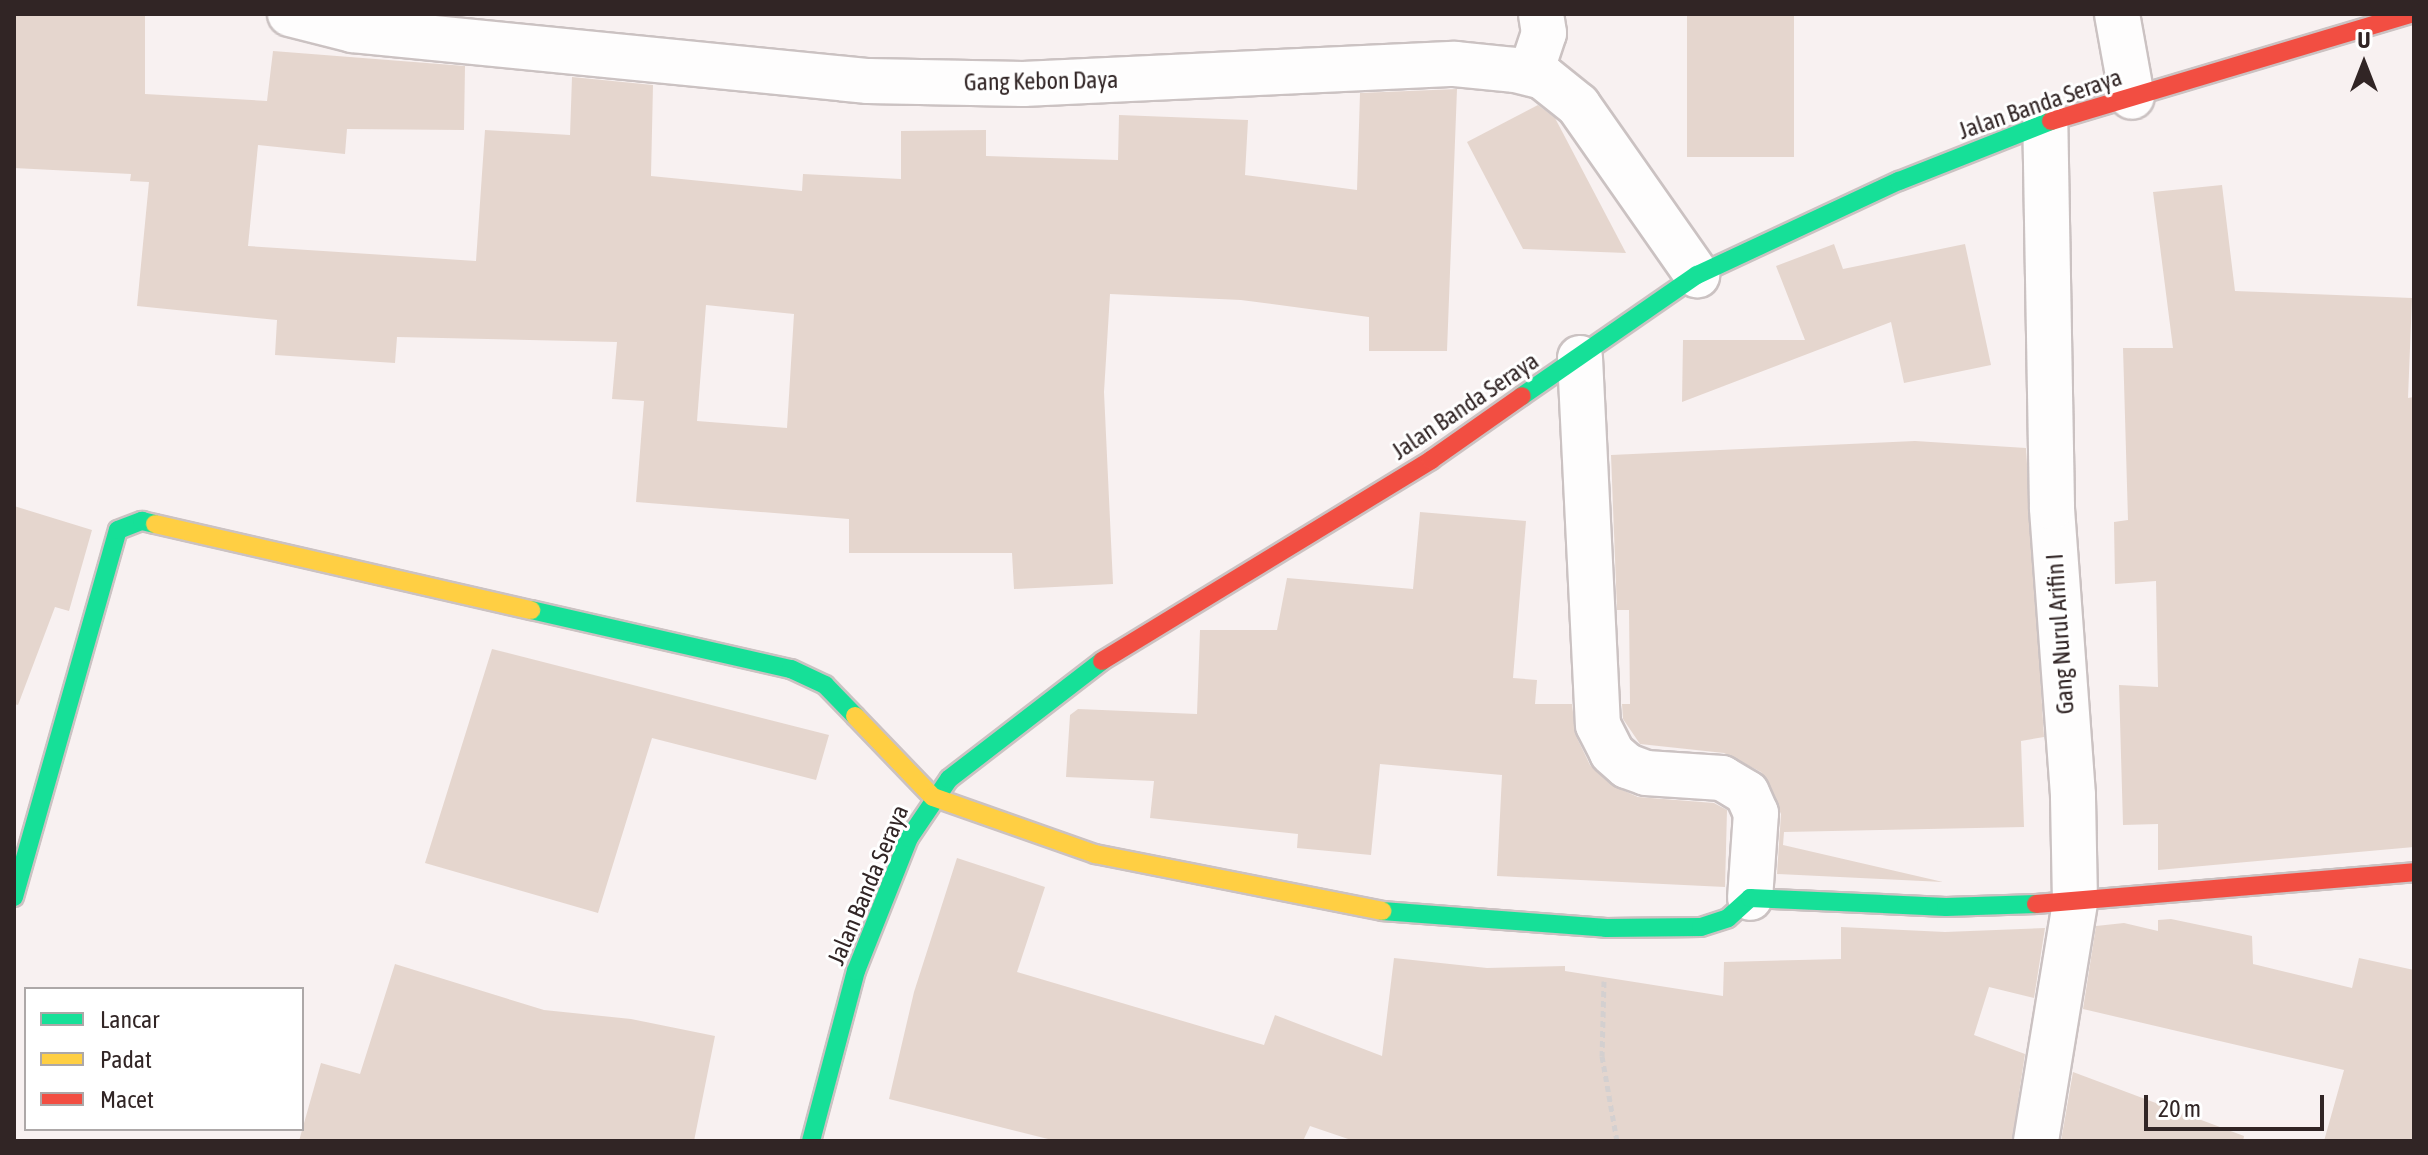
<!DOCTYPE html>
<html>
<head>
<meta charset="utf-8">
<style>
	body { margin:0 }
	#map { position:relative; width:2428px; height:1155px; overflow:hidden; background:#f8f1f1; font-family:"Asap Condensed",sans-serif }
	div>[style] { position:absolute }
	.building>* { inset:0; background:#e5d6ce; transform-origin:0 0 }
	.path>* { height:5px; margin-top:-2.5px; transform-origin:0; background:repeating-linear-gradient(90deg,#d4d0d0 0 6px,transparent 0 10px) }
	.roads { filter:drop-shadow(2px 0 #cbc2c2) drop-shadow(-2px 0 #cbc2c2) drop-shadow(0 2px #cbc2c2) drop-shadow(0 -2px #cbc2c2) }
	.street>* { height:44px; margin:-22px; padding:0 22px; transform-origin:22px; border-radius:22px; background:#fefdfd }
	.fast>* { height:18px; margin:-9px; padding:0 9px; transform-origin:9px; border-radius:9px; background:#16e098 }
	.slow>* { height:18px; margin:-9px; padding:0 9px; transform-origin:9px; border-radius:9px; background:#ffcf43 }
	.jam>* { height:18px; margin:-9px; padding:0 9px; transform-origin:9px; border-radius:9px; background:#f24e42 }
	span { translate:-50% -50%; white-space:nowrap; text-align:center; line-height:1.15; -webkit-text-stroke:6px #fff; paint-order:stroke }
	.street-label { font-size:24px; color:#312525 }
	.frame { position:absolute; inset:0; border:16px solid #312525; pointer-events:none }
	.legend { position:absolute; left:24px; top:987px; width:280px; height:144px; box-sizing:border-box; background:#fff; border:2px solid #ada8a8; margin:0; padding:10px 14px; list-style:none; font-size:24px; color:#312525 }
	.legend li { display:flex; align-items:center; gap:16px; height:40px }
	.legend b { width:40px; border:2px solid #ada8a8 }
	.north { position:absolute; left:2324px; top:24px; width:80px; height:80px; -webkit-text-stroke:6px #fff; paint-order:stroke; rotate:0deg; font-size:22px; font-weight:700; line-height:32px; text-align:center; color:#312525 }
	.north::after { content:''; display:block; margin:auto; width:28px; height:36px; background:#312525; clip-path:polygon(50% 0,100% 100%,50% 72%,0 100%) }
	.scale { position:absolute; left:2144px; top:1095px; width:180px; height:36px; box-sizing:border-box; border:4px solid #312525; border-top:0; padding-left:10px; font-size:24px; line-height:28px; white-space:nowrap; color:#312525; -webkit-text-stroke:6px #fff; paint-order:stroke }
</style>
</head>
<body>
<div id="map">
	<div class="building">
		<div style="clip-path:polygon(evenodd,14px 14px,145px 14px,145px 94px,267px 101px,273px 51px,465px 66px,464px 130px,347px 129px,345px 154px,258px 145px,248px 246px,476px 261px,485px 130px,570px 135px,572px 77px,653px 85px,651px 176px,802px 191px,803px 174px,901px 179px,901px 131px,986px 130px,986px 156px,1118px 160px,1119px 115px,1248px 120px,1245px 175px,1357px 190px,1360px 93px,1457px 89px,1447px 351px,1369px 351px,1369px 317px,1241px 300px,1110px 294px,1104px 392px,1113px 584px,1014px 589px,1012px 553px,849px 553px,849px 519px,636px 502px,644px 401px,612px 399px,617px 342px,397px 337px,395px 363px,275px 355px,277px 320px,137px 306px,149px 182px,130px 181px,131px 174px,14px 168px,14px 14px,706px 305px,794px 314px,787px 428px,697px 421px,706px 305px)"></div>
		<div style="left:1687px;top:14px;width:107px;height:143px"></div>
		<div style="clip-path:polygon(1538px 105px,1555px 118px,1626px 253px,1523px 249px,1467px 142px)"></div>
		<div style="clip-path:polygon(2222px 185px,2235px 291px,2412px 298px,2408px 398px,2414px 397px,2414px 847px,2158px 870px,2158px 824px,2123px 825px,2119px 685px,2158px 687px,2156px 581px,2115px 584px,2114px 522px,2128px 520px,2123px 348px,2173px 348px,2153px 192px)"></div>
		<div style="clip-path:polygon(1834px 244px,1843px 269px,1965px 244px,1991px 365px,1904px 383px,1891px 322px,1682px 402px,1683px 340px,1805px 340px,1776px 266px)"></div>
		<div style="clip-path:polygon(1915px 441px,2026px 448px,2044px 737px,2021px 741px,2024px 827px,1784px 832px,1783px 845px,1943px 882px,1777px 874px,1781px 814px,1761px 772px,1724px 753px,1640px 744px,1623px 719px,1622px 704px,1630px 704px,1629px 610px,1617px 610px,1611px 455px)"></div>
		<div style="clip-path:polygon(14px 506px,92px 530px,69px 611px,55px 607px,18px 705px,14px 704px)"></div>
		<div style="clip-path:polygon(1420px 512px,1526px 521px,1513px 678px,1537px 680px,1535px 704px,1572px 704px,1576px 736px,1590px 765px,1611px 785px,1638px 797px,1714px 803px,1727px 810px,1725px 887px,1497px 876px,1502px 775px,1380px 764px,1371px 855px,1297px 848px,1298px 834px,1150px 818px,1154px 781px,1066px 777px,1070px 715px,1078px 709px,1197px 714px,1200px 630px,1277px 630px,1287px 578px,1413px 589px)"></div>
		<div style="clip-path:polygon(492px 649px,829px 735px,816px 780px,652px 738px,598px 913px,425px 863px)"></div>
		<div style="clip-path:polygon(957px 858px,1045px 887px,1017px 972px,1264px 1045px,1275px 1015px,1382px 1056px,1394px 958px,1487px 968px,1565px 966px,1565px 971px,1723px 996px,1724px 962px,1841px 959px,1841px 927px,1945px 932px,2045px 928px,2034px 998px,1989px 987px,1974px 1035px,2025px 1054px,2012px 1141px,1354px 1141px,1310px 1126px,1303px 1141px,1056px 1141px,889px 1099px,914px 992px)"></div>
		<div style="clip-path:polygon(2171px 919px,2252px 936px,2253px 964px,2352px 988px,2359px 958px,2414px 970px,2414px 1141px,2324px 1141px,2344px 1070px,2083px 1009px,2096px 926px,2124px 923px,2158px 931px,2158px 920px)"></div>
		<div style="clip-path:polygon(395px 964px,544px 1010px,631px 1019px,715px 1036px,694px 1141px,299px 1141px,321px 1063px,360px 1074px)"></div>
		<div style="clip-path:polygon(2073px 1072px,2244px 1136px,2243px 1141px,2061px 1141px)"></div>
	</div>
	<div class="path">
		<div style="left:1604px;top:981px;width:75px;rotate:91.5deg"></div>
		<div style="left:1602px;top:1056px;width:86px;rotate:80deg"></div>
	</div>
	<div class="roads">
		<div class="street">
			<div style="left:290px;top:14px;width:65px;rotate:14.3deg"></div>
			<div style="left:353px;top:30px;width:518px;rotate:5.66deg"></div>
			<div style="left:868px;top:81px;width:155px;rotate:1.1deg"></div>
			<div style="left:1023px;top:84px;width:432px;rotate:-2.7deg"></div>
			<div style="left:1455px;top:64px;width:60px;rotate:5.7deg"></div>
			<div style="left:1515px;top:70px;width:29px;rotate:14deg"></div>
			<div style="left:1543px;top:77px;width:45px;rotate:38.7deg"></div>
			<div style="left:1578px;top:105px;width:208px;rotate:55deg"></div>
			<div style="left:2117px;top:14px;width:84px;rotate:79.8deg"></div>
			<div style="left:1531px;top:72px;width:41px;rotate:-71.6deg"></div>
			<div style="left:1544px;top:33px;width:19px;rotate:-99deg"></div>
			<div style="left:1580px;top:358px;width:367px;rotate:87.2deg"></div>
			<div style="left:1598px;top:725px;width:31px;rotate:63deg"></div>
			<div style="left:1612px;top:753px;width:20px;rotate:41deg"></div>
			<div style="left:1627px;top:766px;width:20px;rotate:20deg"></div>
			<div style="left:1646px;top:773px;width:76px;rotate:3.8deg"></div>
			<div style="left:1722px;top:778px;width:29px;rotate:31deg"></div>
			<div style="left:1747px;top:793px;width:22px;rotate:66deg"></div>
			<div style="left:1756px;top:813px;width:85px;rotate:94deg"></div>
			<div style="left:2036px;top:1141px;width:242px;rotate:-80.7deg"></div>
			<div style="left:2075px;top:902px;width:107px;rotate:-91.1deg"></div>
			<div style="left:2073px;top:795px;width:289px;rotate:-94.2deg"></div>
			<div style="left:2052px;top:507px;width:384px;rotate:-91deg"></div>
		</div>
		<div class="fast">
			<div style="left:1522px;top:396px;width:213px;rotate:-34.7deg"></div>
			<div style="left:1697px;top:275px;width:223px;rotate:-25deg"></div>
			<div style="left:1899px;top:181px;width:163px;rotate:-21.5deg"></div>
			<div style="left:531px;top:610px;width:267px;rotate:12.8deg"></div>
			<div style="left:791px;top:669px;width:38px;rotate:25deg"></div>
			<div style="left:825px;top:685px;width:43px;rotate:45.9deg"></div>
			<div style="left:14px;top:897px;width:381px;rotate:-74.2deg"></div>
			<div style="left:118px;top:530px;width:26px;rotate:-21deg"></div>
			<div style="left:142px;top:521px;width:13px;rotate:13deg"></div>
			<div style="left:1382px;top:911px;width:225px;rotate:4.3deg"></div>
			<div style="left:1606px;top:928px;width:95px;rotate:-0.6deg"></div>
			<div style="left:1701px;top:927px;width:28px;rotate:-18deg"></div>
			<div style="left:1728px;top:918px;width:30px;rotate:-42deg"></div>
			<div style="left:1750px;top:898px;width:196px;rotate:2.6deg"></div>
			<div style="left:1946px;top:907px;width:90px;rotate:-1.9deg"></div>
			<div style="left:811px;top:1141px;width:176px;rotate:-75.2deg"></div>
			<div style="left:856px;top:971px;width:143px;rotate:-68.3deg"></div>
			<div style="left:909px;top:838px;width:71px;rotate:-55.9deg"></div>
			<div style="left:949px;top:779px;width:193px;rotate:-37.6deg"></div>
		</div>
		<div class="slow">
			<div style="left:155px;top:524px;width:386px;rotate:12.9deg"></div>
			<div style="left:855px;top:716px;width:112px;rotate:46.1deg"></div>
			<div style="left:933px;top:797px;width:172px;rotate:19.4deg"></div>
			<div style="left:1095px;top:854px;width:293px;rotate:11.2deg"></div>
		</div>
		<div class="jam">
			<div style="left:2051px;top:121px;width:376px;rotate:-16.6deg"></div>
			<div style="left:1102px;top:661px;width:386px;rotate:-31.4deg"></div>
			<div style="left:1431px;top:460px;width:111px;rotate:-35.1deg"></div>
			<div style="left:2036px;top:904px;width:379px;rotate:-4.8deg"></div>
		</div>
	</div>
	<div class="street-label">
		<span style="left:1041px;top:81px;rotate:-1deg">Gang Kebon Daya</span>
		<span style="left:2040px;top:104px;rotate:-19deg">Jalan Banda Seraya</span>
		<span style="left:1465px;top:406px;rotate:-34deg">Jalan Banda Seraya</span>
		<span style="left:2060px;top:634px;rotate:-94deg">Gang Nurul Arifin I</span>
		<span style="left:868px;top:885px;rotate:-67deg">Jalan Banda Seraya</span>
	</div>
	<div class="frame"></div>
	<ul class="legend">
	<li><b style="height:10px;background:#16e098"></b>Lancar</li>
	<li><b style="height:10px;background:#ffcf43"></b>Padat</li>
	<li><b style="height:10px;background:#f24e42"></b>Macet</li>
	</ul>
	<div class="north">U</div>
	<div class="scale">20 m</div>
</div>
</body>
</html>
